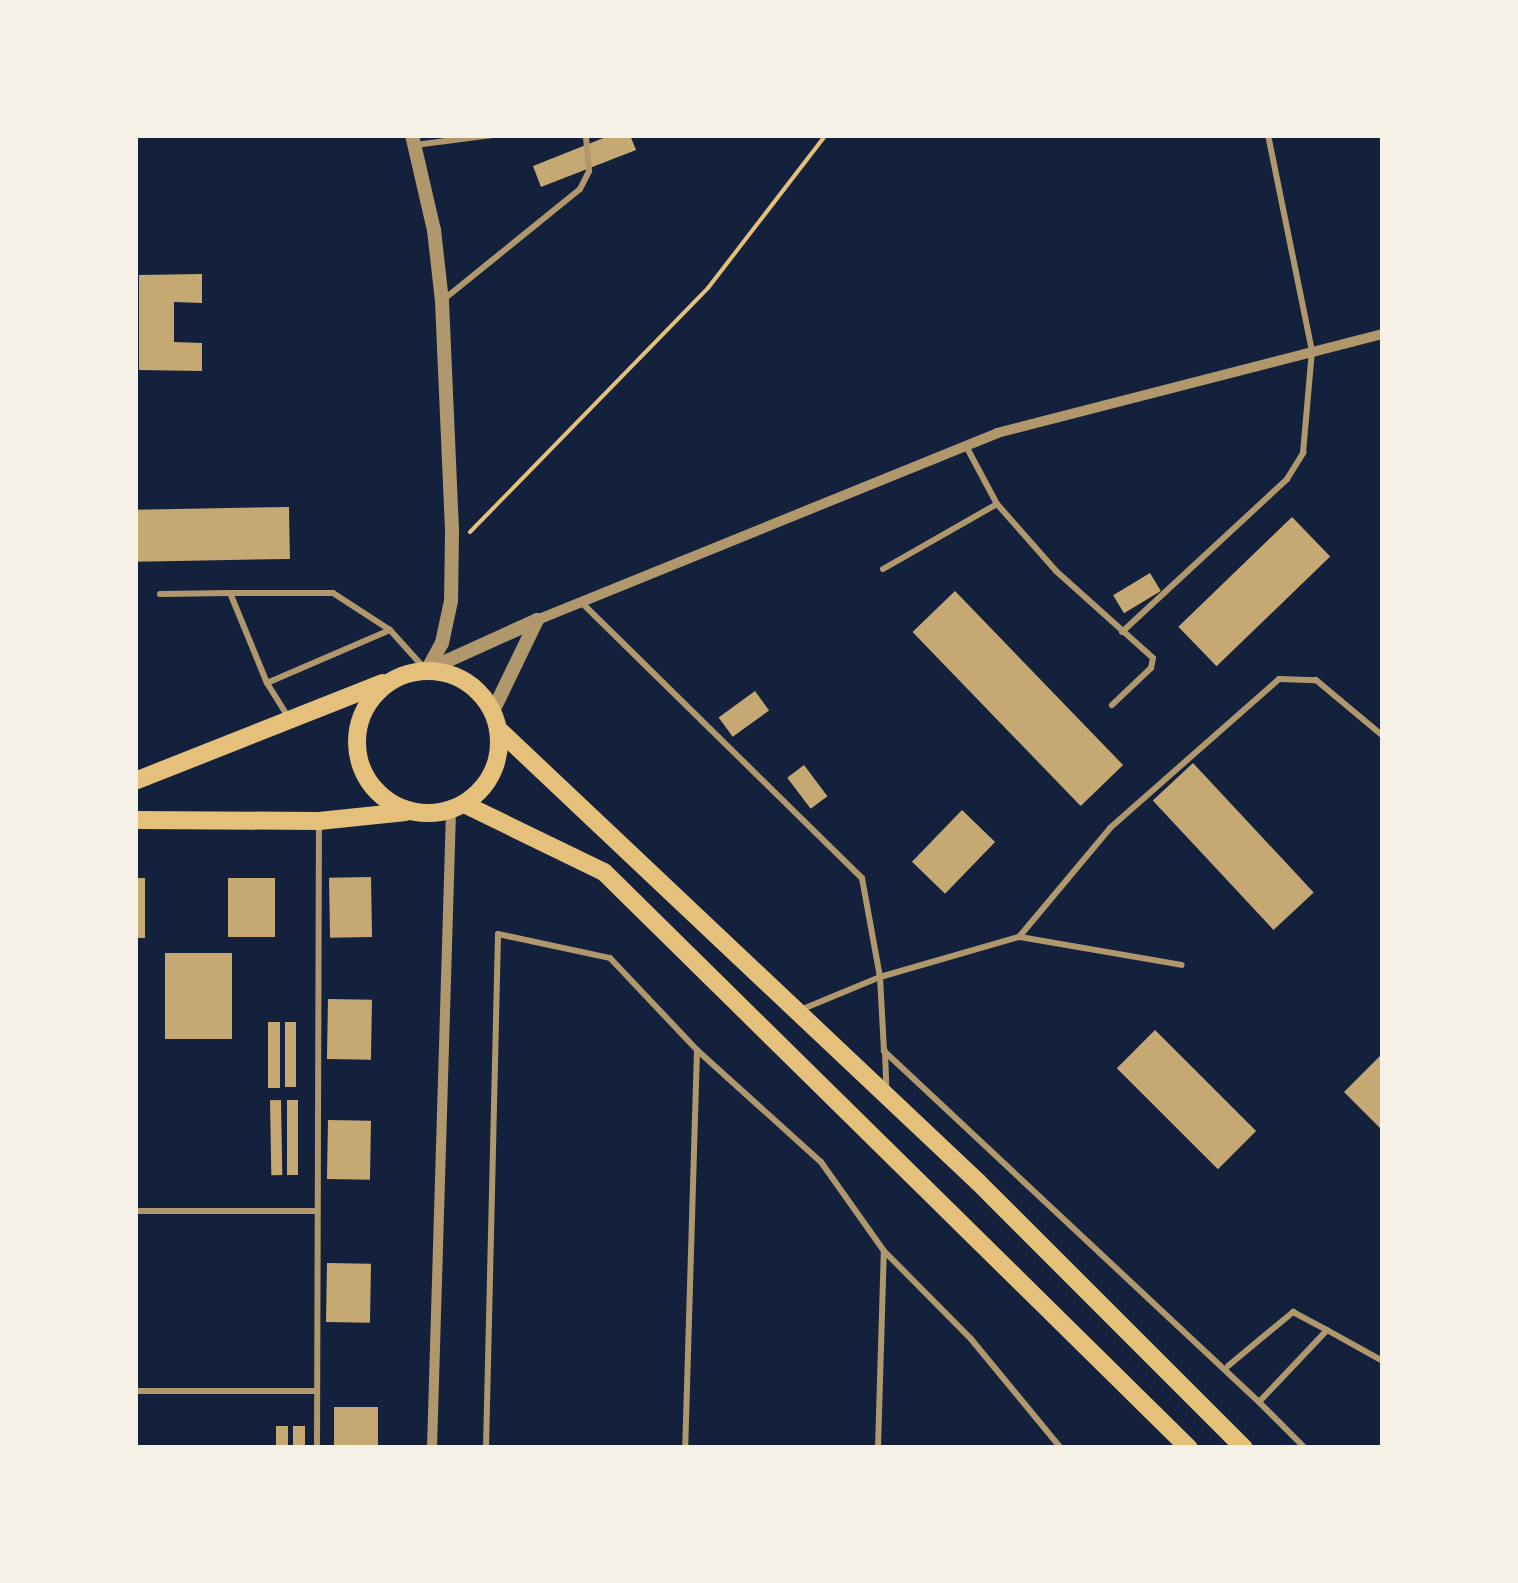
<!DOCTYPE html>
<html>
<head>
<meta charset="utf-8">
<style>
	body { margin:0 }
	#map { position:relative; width:1518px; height:1583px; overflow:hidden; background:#14213d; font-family:"Alegreya Sans",sans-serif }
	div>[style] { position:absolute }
	.building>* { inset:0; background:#c6a872; transform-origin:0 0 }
	.path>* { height:4px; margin:-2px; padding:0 2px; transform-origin:2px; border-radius:2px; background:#e5c07b }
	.service>* { height:6px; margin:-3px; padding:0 3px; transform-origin:3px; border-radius:3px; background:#b1986c }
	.minor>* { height:10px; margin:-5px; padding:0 5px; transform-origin:5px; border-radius:5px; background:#b1986c }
	.tertiary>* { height:14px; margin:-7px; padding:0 7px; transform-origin:7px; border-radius:7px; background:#b1986c }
	.primary>* { height:18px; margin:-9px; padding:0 9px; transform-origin:9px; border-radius:9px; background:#e5c07b }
	.primary>.ring { margin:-9px; padding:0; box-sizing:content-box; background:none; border:18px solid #e5c07b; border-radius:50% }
	span { translate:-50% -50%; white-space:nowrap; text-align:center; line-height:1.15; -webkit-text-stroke:10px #f6f1e7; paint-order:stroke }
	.frame { position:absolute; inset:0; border:138px solid #f6f1e7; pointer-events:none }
</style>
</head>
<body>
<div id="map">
	<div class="building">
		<div style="clip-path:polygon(611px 135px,630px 135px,636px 150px,541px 187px,533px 166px)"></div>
		<div style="clip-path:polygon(202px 274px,202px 303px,174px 302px,174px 342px,202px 343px,202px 371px,139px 370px,139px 275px)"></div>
		<div style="left:289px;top:507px;width:52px;height:154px;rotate:89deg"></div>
		<div style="left:1292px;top:517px;width:55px;height:158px;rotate:46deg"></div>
		<div style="left:1150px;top:573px;width:21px;height:43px;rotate:59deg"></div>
		<div style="left:955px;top:591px;width:242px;height:59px;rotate:46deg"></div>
		<div style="left:755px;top:691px;width:24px;height:45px;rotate:54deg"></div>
		<div style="left:1193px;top:763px;width:177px;height:55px;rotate:47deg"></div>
		<div style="left:804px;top:765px;width:39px;height:21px;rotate:53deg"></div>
		<div style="left:962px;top:810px;width:46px;height:72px;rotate:44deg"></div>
		<div style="left:371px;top:877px;width:60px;height:42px;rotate:89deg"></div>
		<div style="left:135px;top:878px;width:10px;height:60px"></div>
		<div style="left:228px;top:878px;width:47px;height:59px"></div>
		<div style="left:165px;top:953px;width:67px;height:86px"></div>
		<div style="left:328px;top:999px;width:44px;height:60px;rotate:1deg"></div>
		<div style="left:268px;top:1022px;width:12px;height:66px"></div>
		<div style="left:285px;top:1022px;width:11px;height:65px"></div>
		<div style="left:1155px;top:1030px;width:143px;height:54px;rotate:45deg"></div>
		<div style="clip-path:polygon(1383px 1053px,1383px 1131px,1344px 1092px)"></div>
		<div style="left:281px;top:1100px;width:75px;height:11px;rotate:89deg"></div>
		<div style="left:287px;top:1100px;width:11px;height:75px"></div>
		<div style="left:328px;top:1120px;width:43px;height:59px;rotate:1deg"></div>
		<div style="left:327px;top:1263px;width:44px;height:59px;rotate:1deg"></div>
		<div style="left:378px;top:1407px;width:41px;height:44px;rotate:90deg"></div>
		<div style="left:276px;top:1426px;width:12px;height:22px"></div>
		<div style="left:293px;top:1426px;width:12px;height:22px"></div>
	</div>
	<div class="path">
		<div style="left:470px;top:532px;width:341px;rotate:-45.7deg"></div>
		<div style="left:708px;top:288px;width:193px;rotate:-52.4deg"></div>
	</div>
	<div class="service">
		<div style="left:415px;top:145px;width:78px;rotate:-7.4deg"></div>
		<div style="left:443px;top:300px;width:176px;rotate:-39deg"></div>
		<div style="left:580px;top:189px;width:20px;rotate:-63deg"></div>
		<div style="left:589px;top:171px;width:36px;rotate:-95deg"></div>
		<div style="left:966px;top:446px;width:66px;rotate:61.9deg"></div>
		<div style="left:997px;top:504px;width:89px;rotate:48.6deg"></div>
		<div style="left:1056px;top:571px;width:130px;rotate:41.9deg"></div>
		<div style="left:1153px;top:658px;width:10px;rotate:101deg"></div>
		<div style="left:1151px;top:668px;width:54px;rotate:136.5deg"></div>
		<div style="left:883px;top:569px;width:131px;rotate:-29.7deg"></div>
		<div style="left:160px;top:594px;width:70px;rotate:-0.8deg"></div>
		<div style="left:582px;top:603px;width:392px;rotate:44.5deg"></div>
		<div style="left:862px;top:878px;width:101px;rotate:79.7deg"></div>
		<div style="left:880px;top:977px;width:89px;rotate:157.5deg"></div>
		<div style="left:390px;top:630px;width:134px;rotate:156.7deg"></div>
		<div style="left:267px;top:683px;width:97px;rotate:-112.3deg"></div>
		<div style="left:230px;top:593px;width:103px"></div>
		<div style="left:333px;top:593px;width:68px;rotate:33deg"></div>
		<div style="left:390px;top:630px;width:54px;rotate:48deg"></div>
		<div style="left:1122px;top:632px;width:225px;rotate:-42.8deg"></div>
		<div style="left:1287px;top:479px;width:31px;rotate:-58deg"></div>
		<div style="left:1303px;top:453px;width:102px;rotate:-85deg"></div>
		<div style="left:1312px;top:351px;width:220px;rotate:-101.5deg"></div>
		<div style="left:267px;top:683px;width:38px;rotate:58deg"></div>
		<div style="left:1020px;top:937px;width:164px;rotate:9.8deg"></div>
		<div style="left:698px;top:1051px;width:166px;rotate:42.1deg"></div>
		<div style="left:821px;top:1162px;width:109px;rotate:54.7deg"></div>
		<div style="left:885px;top:1051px;width:38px;rotate:88deg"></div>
		<div style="left:135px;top:1211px;width:181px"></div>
		<div style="left:1228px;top:1366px;width:85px;rotate:-39.7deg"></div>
		<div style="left:1293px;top:1312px;width:38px;rotate:28deg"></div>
		<div style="left:135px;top:1391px;width:182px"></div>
		<div style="left:1259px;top:1402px;width:514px;rotate:-136.89deg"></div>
		<div style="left:884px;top:1051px;width:74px;rotate:-93.1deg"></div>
		<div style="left:880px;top:977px;width:145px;rotate:-16.1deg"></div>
		<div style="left:1019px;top:937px;width:142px;rotate:-50.1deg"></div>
		<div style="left:1110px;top:828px;width:225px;rotate:-41.4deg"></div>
		<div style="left:1279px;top:679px;width:37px;rotate:2deg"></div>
		<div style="left:1316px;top:680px;width:87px;rotate:39.9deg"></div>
		<div style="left:317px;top:1448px;width:626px;rotate:-89.82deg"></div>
		<div style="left:486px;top:1448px;width:514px;rotate:-88.66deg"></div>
		<div style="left:498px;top:934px;width:115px;rotate:12.1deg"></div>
		<div style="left:610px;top:958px;width:127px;rotate:46.6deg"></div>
		<div style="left:697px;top:1050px;width:398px;rotate:91.7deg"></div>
		<div style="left:878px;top:1448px;width:197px;rotate:-88.3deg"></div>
		<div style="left:884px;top:1251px;width:124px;rotate:45.3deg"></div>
		<div style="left:971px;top:1339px;width:141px;rotate:50.5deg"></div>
		<div style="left:1305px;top:1448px;width:65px;rotate:-135deg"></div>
		<div style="left:1259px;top:1402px;width:99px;rotate:-46.6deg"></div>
		<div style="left:1327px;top:1330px;width:64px;rotate:29deg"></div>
	</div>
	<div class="minor">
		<div style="left:537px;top:620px;width:497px;rotate:-22.1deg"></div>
		<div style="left:997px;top:433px;width:398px;rotate:-14.4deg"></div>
		<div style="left:432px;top:1448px;width:637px;rotate:-88.29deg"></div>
	</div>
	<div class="tertiary">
		<div style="left:412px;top:135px;width:98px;rotate:77deg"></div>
		<div style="left:434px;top:230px;width:71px;rotate:83.6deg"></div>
		<div style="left:442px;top:301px;width:232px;rotate:87.5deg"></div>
		<div style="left:452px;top:533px;width:68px;rotate:90.8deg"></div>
		<div style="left:451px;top:601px;width:43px;rotate:102.1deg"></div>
		<div style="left:442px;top:643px;width:31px;rotate:119deg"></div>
		<div style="left:427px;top:670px;width:121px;rotate:-24.4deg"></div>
		<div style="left:493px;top:711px;width:101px;rotate:-64.2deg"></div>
	</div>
	<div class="primary">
		<div class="ring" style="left:357px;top:671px;width:124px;height:124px"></div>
		<div style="left:498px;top:729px;width:660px;rotate:43.34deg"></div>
		<div style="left:978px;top:1182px;width:376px;rotate:45deg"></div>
		<div style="left:135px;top:781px;width:266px;rotate:-21.6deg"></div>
		<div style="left:466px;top:805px;width:153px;rotate:25.9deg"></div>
		<div style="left:604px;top:872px;width:821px;rotate:44.56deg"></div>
		<div style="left:135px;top:820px;width:184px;rotate:0.3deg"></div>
		<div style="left:319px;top:821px;width:87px;rotate:-5.9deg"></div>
	</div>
	<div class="frame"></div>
</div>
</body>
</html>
